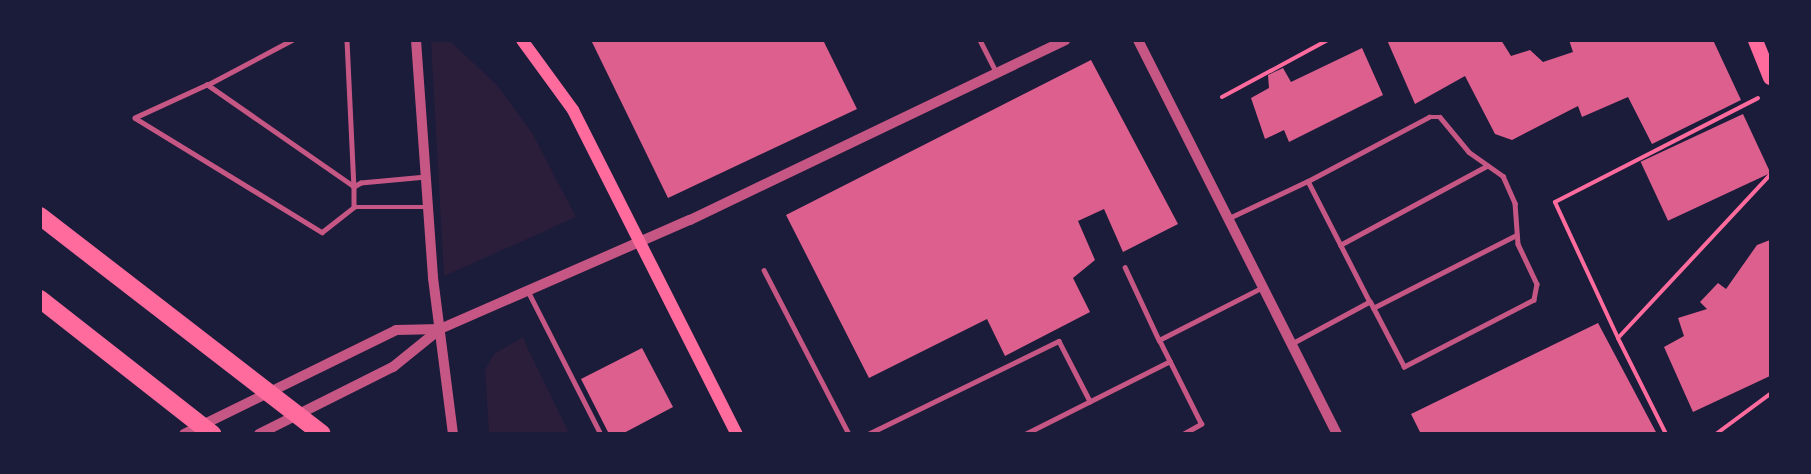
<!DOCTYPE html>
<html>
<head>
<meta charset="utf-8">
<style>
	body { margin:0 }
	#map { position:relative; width:1811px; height:474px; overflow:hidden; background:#1b1b3a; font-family:"DejaVu Sans",sans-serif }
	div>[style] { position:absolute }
	.green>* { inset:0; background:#2a1e3b }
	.building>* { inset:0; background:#dd5f8e; transform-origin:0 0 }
	.path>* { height:4px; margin:-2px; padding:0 2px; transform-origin:2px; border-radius:2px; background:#ff6b9d }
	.service>* { height:4.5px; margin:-2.25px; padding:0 2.25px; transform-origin:2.25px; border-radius:2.25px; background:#c65784 }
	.tertiary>* { height:10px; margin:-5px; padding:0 5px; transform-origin:5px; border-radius:5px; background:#c65784 }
	.secondary>* { height:12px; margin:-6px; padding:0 6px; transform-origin:6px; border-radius:6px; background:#ff6b9d }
	.primary>* { height:15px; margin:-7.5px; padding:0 7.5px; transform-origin:7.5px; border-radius:7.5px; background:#ff6b9d }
	.motorway>* { height:18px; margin:-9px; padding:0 9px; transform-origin:9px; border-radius:9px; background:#ff6b9d }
	span { translate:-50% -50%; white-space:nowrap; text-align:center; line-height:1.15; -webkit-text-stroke:6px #1b1b3a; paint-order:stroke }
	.frame { position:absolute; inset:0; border:42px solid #1b1b3a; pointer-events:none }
</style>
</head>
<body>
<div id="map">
	<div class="green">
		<div style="clip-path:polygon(431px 41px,450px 41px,497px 85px,532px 133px,576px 217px,444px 276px)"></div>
		<div style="clip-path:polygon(523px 337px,528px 349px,569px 433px,489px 433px,485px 370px,494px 354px)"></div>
	</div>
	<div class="building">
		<div style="clip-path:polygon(591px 40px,823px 40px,857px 109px,668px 198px)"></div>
		<div style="clip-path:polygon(1387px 40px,1501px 40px,1511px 56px,1530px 50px,1543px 62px,1573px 52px,1569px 40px,1713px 40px,1741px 100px,1652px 144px,1628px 97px,1582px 117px,1578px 106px,1512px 140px,1495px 134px,1465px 76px,1415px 104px)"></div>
		<div style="clip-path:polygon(1362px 48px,1383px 95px,1289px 142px,1284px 130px,1265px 139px,1251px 98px,1269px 88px,1268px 75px,1283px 68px,1291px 82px)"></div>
		<div style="clip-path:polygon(1091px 60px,1178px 224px,1123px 252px,1104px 209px,1078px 221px,1095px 260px,1073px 278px,1090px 312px,1005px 356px,987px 319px,869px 378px,786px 215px)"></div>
		<div style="left:1743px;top:114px;width:65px;height:113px;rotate:65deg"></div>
		<div style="clip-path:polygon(1770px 240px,1770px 376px,1693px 412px,1664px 347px,1684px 336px,1678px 318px,1707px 309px,1700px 302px,1718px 283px,1726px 289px,1757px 245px)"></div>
		<div style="clip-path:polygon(1598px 323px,1657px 434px,1421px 434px,1411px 414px)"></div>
		<div style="clip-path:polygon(642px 348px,673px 407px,622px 434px,609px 434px,581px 379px)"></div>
	</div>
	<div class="path">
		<div style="left:1222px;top:97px;width:120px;rotate:-28.3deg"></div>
		<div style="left:1618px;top:338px;width:150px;rotate:-114.9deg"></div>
		<div style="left:1555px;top:202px;width:228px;rotate:-27.1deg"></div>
		<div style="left:1666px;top:434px;width:107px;rotate:-116.6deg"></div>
		<div style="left:1618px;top:338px;width:223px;rotate:-47deg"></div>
		<div style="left:1716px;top:434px;width:67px;rotate:-36.5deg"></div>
	</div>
	<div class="service">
		<div style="left:347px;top:40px;width:147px;rotate:87.3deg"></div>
		<div style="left:980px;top:40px;width:37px;rotate:63deg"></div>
		<div style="left:207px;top:85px;width:96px;rotate:-27.9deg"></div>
		<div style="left:426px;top:177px;width:65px;rotate:174.7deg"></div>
		<div style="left:361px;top:183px;width:8px;rotate:150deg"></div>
		<div style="left:354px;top:187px;width:20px;rotate:90deg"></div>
		<div style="left:354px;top:207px;width:74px"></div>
		<div style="left:1308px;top:181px;width:137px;rotate:-27.9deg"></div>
		<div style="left:1429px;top:117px;width:11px"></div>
		<div style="left:1440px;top:117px;width:45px;rotate:50.4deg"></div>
		<div style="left:1469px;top:152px;width:42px;rotate:35.2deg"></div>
		<div style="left:1503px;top:176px;width:30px;rotate:66deg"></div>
		<div style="left:1515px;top:203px;width:41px;rotate:85.8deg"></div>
		<div style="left:1518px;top:244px;width:44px;rotate:64.6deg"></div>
		<div style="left:1537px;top:284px;width:16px;rotate:101deg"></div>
		<div style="left:1534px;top:300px;width:146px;rotate:152.7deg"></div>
		<div style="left:1404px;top:367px;width:73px;rotate:-117.6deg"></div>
		<div style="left:354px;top:187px;width:179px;rotate:-145.2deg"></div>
		<div style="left:207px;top:85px;width:79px;rotate:155.4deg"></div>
		<div style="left:135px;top:118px;width:219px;rotate:31.4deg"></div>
		<div style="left:322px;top:232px;width:41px;rotate:-38deg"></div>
		<div style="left:1229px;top:218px;width:87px;rotate:-25.1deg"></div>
		<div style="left:1308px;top:181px;width:136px;rotate:62.9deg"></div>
		<div style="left:1370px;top:302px;width:89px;rotate:151.7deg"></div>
		<div style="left:1340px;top:245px;width:167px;rotate:-28.3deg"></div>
		<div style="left:1125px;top:267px;width:81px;rotate:65deg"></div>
		<div style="left:764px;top:270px;width:185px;rotate:62.6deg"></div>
		<div style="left:528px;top:291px;width:161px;rotate:63deg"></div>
		<div style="left:1373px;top:308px;width:161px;rotate:-27deg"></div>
		<div style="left:868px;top:434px;width:212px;rotate:-26deg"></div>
		<div style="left:1059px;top:341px;width:68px;rotate:62.7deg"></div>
		<div style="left:1025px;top:434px;width:162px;rotate:-26.7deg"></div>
		<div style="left:1183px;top:434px;width:21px;rotate:-29deg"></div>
		<div style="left:1201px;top:424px;width:94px;rotate:-116.6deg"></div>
		<div style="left:1159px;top:340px;width:117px;rotate:-27deg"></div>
	</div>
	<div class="tertiary">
		<div style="left:416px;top:40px;width:239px;rotate:85.9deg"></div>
		<div style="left:433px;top:278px;width:157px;rotate:82.7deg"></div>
		<div style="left:1138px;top:40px;width:441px;rotate:63.2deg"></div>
		<div style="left:184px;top:434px;width:236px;rotate:-26.1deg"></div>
		<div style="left:396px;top:330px;width:44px;rotate:-1.3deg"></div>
		<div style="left:259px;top:434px;width:150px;rotate:-26.6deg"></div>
		<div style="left:393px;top:367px;width:60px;rotate:-39deg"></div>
		<div style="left:440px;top:329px;width:273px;rotate:-23.6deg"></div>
		<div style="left:690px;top:220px;width:416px;rotate:-25.6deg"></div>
	</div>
	<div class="secondary">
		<div style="left:522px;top:40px;width:87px;rotate:53.9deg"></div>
		<div style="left:573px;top:110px;width:363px;rotate:63.2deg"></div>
	</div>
	<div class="primary">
		<div style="left:1755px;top:40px;width:40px;rotate:68deg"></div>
	</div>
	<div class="motorway">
		<div style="left:40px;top:216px;width:356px;rotate:37.7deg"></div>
		<div style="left:40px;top:299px;width:219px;rotate:38.1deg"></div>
	</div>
	<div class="frame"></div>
</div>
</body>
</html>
